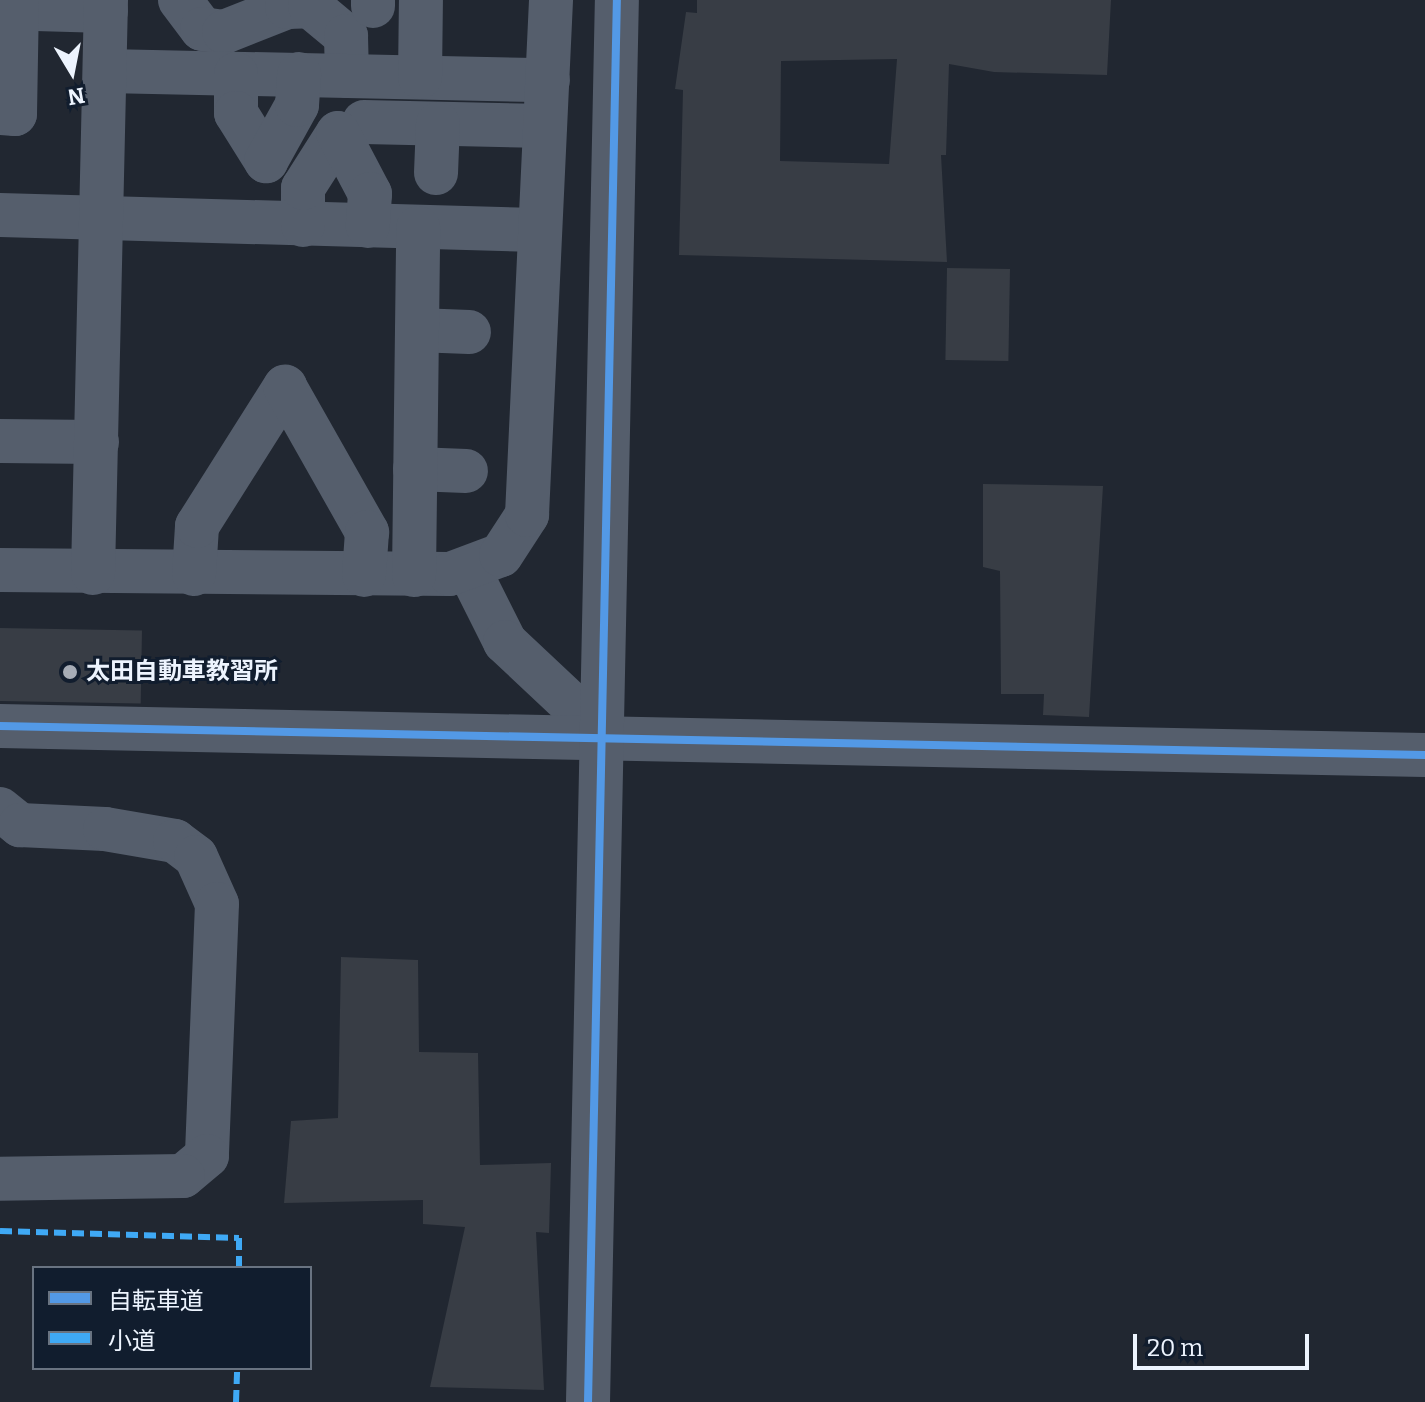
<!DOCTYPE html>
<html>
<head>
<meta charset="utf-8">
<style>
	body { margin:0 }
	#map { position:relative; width:1425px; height:1402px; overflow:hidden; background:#212731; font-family:Bitter,"Noto Sans JP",serif }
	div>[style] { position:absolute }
	.building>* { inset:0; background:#383d45; transform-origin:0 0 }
	.minor>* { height:44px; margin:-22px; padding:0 22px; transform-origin:22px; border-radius:22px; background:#555e6c }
	.quiet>* { height:6px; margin-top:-3px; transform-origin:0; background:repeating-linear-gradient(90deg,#3fa9f5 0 12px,transparent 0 18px) }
	.cycleway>* { height:8px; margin:-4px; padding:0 4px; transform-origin:4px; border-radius:4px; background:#5399e6 }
	.dots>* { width:22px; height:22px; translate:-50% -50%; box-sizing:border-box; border:4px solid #111d2e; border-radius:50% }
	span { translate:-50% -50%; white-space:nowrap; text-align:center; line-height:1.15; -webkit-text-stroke:6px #111d2e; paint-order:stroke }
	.poi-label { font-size:24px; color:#edf4fe; font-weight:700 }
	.left { translate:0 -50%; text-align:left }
	.legend { position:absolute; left:32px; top:1266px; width:280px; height:104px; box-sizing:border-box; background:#111d2e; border:2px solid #697381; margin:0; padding:10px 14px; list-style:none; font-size:24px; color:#edf4fe }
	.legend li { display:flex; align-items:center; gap:16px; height:40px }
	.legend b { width:40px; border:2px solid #697381 }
	.north { position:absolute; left:32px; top:32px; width:80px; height:80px; -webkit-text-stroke:6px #111d2e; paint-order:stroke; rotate:170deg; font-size:22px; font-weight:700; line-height:32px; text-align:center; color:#edf4fe }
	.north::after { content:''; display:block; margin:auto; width:28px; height:36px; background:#edf4fe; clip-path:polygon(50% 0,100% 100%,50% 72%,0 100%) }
	.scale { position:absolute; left:1133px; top:1334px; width:176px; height:36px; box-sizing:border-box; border:4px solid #edf4fe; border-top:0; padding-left:10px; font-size:24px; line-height:28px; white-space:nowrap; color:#edf4fe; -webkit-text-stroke:6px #111d2e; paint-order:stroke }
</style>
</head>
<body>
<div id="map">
	<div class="building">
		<div style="clip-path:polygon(evenodd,697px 0,1111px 0,1107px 75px,994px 72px,949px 64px,946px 155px,941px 155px,947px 262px,679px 255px,683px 90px,675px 89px,686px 12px,697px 13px,697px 0,897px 59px,889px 164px,780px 161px,781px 61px,897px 59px)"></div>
		<div style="left:947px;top:268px;width:63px;height:92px;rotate:1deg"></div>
		<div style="clip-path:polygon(983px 484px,1103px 486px,1089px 717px,1043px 715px,1044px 694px,1001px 694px,1000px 571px,983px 567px)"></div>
		<div style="left:0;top:628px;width:142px;height:73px;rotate:1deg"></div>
		<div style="clip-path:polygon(341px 957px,418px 960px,419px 1052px,478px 1053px,480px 1165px,551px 1163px,549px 1233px,536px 1232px,544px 1390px,430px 1387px,465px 1227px,423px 1224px,423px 1200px,284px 1203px,291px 1121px,338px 1118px)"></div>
	</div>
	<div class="minor">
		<div style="left:180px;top:0;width:36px;rotate:53deg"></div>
		<div style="left:202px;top:29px;width:22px;rotate:8deg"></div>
		<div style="left:224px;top:32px;width:68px;rotate:-21.6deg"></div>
		<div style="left:287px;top:7px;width:23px;rotate:-2deg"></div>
		<div style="left:310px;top:6px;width:47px;rotate:39.8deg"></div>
		<div style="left:346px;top:36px;width:40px;rotate:88.6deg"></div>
		<div style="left:373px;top:6px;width:6px;rotate:-90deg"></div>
		<div style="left:0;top:8px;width:106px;rotate:1.6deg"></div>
		<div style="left:106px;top:71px;width:442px;rotate:1.2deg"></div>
		<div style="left:236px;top:74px;width:39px;rotate:90deg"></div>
		<div style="left:236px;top:113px;width:57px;rotate:58deg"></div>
		<div style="left:266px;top:161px;width:64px;rotate:-61deg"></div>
		<div style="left:297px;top:105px;width:31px;rotate:-86deg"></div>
		<div style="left:420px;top:77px;width:77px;rotate:-89.3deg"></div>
		<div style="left:0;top:113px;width:15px;rotate:4deg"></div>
		<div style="left:15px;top:114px;width:114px;rotate:-89deg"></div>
		<div style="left:364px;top:122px;width:181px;rotate:1.3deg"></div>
		<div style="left:436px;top:173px;width:49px;rotate:-87.7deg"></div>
		<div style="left:0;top:215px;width:537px;rotate:1.6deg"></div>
		<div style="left:303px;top:225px;width:37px;rotate:-90deg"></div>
		<div style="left:303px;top:188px;width:65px;rotate:-57.5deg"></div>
		<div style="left:338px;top:133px;width:69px;rotate:62.3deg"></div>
		<div style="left:370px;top:194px;width:32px;rotate:94deg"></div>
		<div style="left:417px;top:330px;width:52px;rotate:2.2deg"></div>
		<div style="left:0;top:441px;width:97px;rotate:0.6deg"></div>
		<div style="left:415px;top:469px;width:51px;rotate:2.2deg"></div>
		<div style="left:468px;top:568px;width:83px;rotate:63.4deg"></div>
		<div style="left:505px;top:642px;width:137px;rotate:43.2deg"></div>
		<div style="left:0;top:570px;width:450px;rotate:0.5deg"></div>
		<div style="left:450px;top:574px;width:54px;rotate:-20.4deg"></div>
		<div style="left:501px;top:555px;width:48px;rotate:-57deg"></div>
		<div style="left:527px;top:515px;width:516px;rotate:-87.33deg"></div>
		<div style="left:93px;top:573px;width:573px;rotate:-88.7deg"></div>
		<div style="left:194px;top:574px;width:48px;rotate:-86.4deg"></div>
		<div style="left:197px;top:526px;width:165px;rotate:-57.7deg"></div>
		<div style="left:285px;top:387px;width:167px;rotate:60.5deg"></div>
		<div style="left:367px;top:532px;width:43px;rotate:94deg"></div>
		<div style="left:414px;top:575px;width:347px;rotate:-89.3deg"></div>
		<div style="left:0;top:726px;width:1425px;rotate:1.17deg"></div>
		<div style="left:0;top:809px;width:26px;rotate:39deg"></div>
		<div style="left:20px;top:825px;width:85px;rotate:2.7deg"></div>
		<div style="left:105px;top:829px;width:71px;rotate:9.7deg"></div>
		<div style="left:175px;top:841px;width:26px;rotate:37deg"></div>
		<div style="left:196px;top:857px;width:51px;rotate:65.9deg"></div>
		<div style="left:217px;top:904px;width:252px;rotate:92.3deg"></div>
		<div style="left:207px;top:1156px;width:31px;rotate:140deg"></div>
		<div style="left:183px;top:1176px;width:183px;rotate:179.1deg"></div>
		<div style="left:588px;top:1402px;width:1402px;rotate:-88.82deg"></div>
	</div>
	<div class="quiet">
		<div style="left:0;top:1231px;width:239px;rotate:1.7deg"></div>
		<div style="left:239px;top:1238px;width:30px;rotate:90deg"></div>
		<div style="left:236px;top:1402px;width:34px;rotate:-88deg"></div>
	</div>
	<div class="cycleway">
		<div style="left:0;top:726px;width:1425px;rotate:1.17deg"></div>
		<div style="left:588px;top:1402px;width:1402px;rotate:-88.82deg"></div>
	</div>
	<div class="dots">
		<div style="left:70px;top:672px;background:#a6acb6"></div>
	</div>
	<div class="poi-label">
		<span class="left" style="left:86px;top:672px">太田自動車教習所</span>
	</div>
	<ul class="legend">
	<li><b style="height:10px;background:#5399e6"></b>自転車道</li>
	<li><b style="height:10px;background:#3fa9f5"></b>小道</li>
	</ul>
	<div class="north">N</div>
	<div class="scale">20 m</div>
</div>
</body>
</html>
